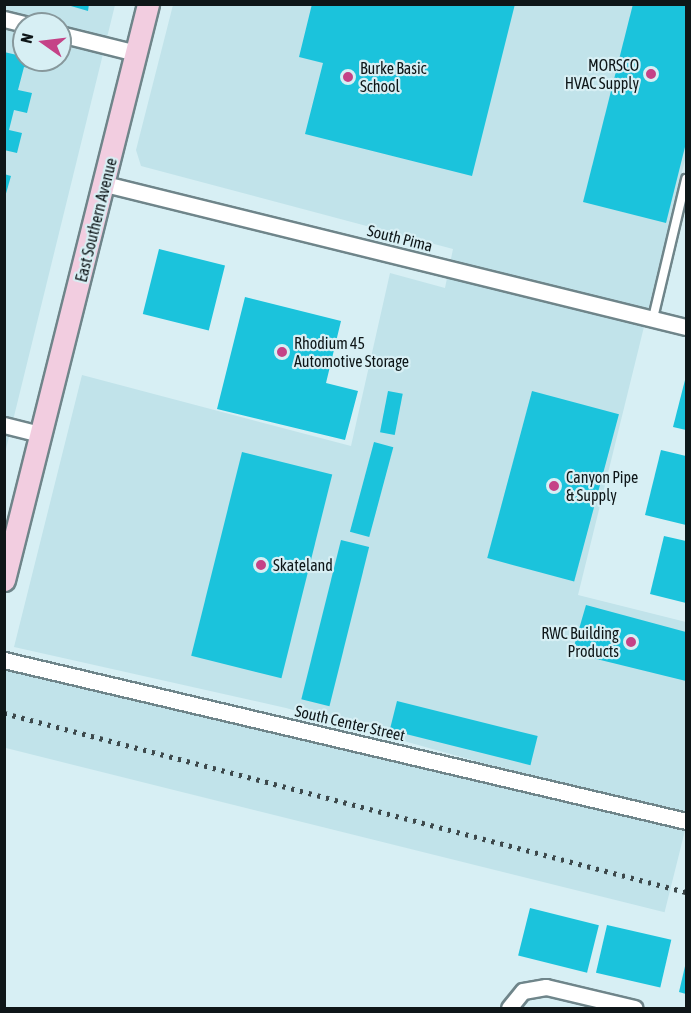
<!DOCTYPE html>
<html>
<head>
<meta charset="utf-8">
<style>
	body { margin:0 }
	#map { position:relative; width:691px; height:1013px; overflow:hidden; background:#d7eff4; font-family:"Asap Condensed",sans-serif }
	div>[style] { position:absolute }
	.built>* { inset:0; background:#c1e3ea; transform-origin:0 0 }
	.building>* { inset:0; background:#1bc3dc; transform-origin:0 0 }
	.roads { filter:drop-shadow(2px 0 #6f858a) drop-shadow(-2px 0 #6f858a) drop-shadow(0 2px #6f858a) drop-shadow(0 -2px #6f858a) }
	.lane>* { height:8px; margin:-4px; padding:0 4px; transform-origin:4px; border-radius:4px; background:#fff }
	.street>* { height:15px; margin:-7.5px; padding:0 7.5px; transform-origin:7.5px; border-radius:7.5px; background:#fff }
	.secondary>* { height:21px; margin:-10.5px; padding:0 10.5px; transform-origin:10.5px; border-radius:10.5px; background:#f2cde0 }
	.rail>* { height:4.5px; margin-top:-2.25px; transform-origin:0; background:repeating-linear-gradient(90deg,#3d494c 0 3px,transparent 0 9px) }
	.dots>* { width:16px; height:16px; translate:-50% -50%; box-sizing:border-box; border:3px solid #d7eff4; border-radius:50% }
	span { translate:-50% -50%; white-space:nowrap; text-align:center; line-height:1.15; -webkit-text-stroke:4.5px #d7eff4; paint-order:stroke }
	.poi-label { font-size:16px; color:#0e1618 }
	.right { translate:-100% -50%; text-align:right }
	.left { translate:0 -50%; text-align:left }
	.street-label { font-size:16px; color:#0e1618 }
	.frame { position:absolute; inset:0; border:6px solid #0e1618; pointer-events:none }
	.north { position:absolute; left:12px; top:12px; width:60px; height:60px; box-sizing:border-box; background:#d7eff4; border:2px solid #87989c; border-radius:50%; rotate:284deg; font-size:16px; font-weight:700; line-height:24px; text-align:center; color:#0e1618 }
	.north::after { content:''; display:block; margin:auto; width:21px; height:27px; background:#c54287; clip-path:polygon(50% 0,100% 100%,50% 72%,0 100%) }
</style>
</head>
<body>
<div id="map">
	<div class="built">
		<div style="clip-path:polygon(evenodd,5px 5px,115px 5px,5px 453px,5px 5px,24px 24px,60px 24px,60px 60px,24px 60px,24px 24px)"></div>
		<div style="clip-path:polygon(173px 5px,686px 5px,686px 156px,578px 595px,686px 622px,686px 820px,286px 708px,14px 647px,82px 375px,351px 446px,390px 273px,445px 288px,453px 249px,141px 166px,136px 150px)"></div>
		<div style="left:4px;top:660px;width:702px;height:85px;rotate:14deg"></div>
	</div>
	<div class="building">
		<div style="clip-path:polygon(64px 4px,89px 4px,88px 11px)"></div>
		<div style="clip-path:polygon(312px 4px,515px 4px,472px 176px,305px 134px,323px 63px,299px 57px)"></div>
		<div style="clip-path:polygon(633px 4px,686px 4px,686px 143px,666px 223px,583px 202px)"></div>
		<div style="clip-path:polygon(4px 52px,39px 60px,37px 70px,24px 67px,18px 90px,32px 93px,27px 113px,14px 110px,9px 130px,22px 133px,17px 153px,4px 150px)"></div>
		<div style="clip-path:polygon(4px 174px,11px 176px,5px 197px,4px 197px)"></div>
		<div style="left:159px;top:249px;width:68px;height:67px;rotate:14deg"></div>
		<div style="clip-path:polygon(245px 297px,341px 321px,326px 383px,358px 391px,345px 440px,217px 409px)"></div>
		<div style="clip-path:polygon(685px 380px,686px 381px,686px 430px,673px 427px)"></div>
		<div style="left:388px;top:391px;width:15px;height:42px;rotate:11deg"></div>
		<div style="left:532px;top:391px;width:90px;height:173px;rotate:15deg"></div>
		<div style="left:374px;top:442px;width:20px;height:93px;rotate:15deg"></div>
		<div style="clip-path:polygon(661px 450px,686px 456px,686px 525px,645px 515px)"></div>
		<div style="left:242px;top:452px;width:93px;height:210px;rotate:14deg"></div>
		<div style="clip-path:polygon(664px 536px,686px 541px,686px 603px,650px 594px)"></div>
		<div style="left:341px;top:540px;width:29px;height:164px;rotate:14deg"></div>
		<div style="clip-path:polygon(586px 605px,686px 632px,686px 681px,572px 653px)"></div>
		<div style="left:397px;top:701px;width:145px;height:30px;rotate:14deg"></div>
		<div style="left:530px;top:908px;width:71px;height:49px;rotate:14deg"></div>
		<div style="left:607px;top:925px;width:66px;height:49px;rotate:13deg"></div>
		<div style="clip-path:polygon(686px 962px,686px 994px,679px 992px)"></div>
	</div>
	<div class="roads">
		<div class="lane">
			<div style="left:653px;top:318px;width:143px;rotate:-76.6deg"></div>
		</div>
		<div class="street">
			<div style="left:4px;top:19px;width:21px;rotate:14deg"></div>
			<div style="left:60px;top:34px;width:78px;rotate:14deg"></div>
			<div style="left:105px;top:184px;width:598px;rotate:13.83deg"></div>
			<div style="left:4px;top:425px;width:38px;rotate:14deg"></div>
			<div style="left:4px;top:660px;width:701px;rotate:13.28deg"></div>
			<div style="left:509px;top:1008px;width:22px;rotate:-51deg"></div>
			<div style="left:523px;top:991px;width:23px;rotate:-10deg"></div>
			<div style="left:546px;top:987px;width:91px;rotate:13.3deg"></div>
		</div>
		<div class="secondary">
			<div style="left:4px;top:580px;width:594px;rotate:-75.96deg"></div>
		</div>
	</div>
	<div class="rail">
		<div style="left:4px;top:713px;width:705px;rotate:14.71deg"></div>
	</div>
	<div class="dots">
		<div style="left:651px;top:74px;background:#c54287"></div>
		<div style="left:348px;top:77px;background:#c54287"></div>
		<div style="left:282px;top:352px;background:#c54287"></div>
		<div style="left:554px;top:486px;background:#c54287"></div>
		<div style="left:261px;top:565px;background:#c54287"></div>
		<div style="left:631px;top:642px;background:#c54287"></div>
	</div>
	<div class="poi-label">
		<span class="right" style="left:639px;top:74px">MORSCO<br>HVAC Supply</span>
		<span class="left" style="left:360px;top:77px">Burke Basic<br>School</span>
		<span class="left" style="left:294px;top:352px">Rhodium 45<br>Automotive Storage</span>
		<span class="left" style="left:566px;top:486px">Canyon Pipe<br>&amp; Supply</span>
		<span class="left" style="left:273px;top:565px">Skateland</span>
		<span class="right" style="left:619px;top:642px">RWC Building<br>Products</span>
	</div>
	<div class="street-label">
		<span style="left:96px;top:220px;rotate:-76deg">East Southern Avenue</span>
		<span style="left:400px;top:238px;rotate:14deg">South Pima</span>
		<span style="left:350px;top:723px;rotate:13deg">South Center Street</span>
	</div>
	<div class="frame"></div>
	<div class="north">N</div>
</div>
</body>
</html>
